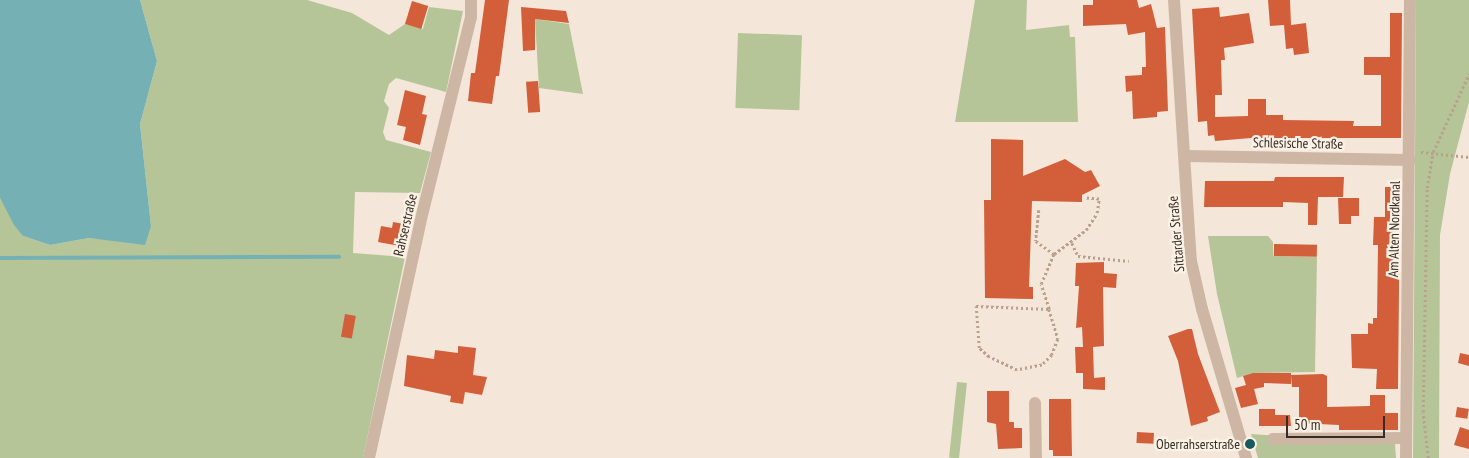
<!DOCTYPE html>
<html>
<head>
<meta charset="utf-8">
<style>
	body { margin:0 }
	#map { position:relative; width:1469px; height:458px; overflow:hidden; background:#f4e7d9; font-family:"PT Sans Narrow",sans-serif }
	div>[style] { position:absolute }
	.green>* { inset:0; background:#b5c598; transform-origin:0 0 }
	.water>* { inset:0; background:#75b1b4 }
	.stream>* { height:4px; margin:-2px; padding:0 2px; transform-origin:2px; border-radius:2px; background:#75b1b4 }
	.building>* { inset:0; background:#d25f39; transform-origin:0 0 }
	.path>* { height:2.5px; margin-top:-1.25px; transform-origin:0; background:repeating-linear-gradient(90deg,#b9a18e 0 2.5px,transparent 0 5px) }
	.minor>* { height:12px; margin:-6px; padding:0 6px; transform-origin:6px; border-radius:6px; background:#cdb7a4 }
	.dots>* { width:14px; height:14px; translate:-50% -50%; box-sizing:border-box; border:2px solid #fbf2e6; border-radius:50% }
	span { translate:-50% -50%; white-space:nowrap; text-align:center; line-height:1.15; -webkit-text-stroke:4.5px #fbf2e6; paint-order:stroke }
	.street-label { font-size:14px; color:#382c26 }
	.poi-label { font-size:14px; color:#382c26 }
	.right { translate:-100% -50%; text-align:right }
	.scale { position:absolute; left:1286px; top:416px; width:99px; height:22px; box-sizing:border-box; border:2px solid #382c26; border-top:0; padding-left:6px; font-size:15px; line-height:18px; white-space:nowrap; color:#382c26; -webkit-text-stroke:4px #fbf2e6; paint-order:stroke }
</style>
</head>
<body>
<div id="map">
	<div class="green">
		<div style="clip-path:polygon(140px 0,307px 0,352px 13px,389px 35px,405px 24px,423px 29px,429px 7px,463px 11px,446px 92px,396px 78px,389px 84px,384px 101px,389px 108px,383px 132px,386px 140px,431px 152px,420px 193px,355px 192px,353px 253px,405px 257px,363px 458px,0 458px,0 198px,23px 236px,50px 245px,89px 238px,115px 240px,151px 226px,140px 124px,157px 61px)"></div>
		<div style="clip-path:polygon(975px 0,1027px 0,1026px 30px,1069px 25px,1070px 37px,1075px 37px,1078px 122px,955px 122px)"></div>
		<div style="clip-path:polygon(1416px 0,1469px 0,1469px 102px,1450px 174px,1440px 235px,1439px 458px,1413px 458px)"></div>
		<div style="clip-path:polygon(535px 19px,569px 24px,583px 94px,539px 88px)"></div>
		<div style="left:738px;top:33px;width:64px;height:75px;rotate:2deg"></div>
		<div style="clip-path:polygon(1208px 236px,1268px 236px,1273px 242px,1273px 256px,1317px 257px,1315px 372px,1253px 373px,1237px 378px,1217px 294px)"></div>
		<div style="left:957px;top:382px;width:10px;height:76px;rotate:6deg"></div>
		<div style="clip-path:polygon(1251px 434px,1395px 444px,1396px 458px,1258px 458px)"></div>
	</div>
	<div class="water">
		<div style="clip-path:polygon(0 0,140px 0,157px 61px,140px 124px,151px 226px,145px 245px,89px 238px,50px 245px,23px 236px,14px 225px,0 198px)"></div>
	</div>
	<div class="stream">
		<div style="left:0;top:258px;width:339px;rotate:-0.2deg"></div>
	</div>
	<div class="building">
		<div style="clip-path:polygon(485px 0,509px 0,499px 76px,496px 76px,492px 104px,468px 101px,471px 73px,475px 73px)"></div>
		<div style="clip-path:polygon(1093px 0,1137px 0,1139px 8px,1151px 4px,1157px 28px,1165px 27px,1168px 111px,1157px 112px,1157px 117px,1133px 119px,1132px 91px,1126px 92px,1125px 76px,1142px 75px,1142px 67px,1146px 67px,1145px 32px,1128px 35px,1126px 24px,1083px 26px,1083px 5px,1093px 5px)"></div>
		<div style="clip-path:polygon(1268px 0,1290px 0,1291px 25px,1306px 23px,1309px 53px,1294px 55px,1293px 48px,1286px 49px,1284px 25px,1270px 26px)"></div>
		<div style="left:412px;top:1px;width:17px;height:24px;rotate:17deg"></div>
		<div style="clip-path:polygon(521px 7px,566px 11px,569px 23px,535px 19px,535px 50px,523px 51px)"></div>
		<div style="clip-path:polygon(1219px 7px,1220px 17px,1249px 13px,1254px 43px,1224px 48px,1225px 60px,1221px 60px,1222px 95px,1215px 95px,1215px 117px,1248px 116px,1248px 99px,1266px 99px,1266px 115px,1283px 115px,1283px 120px,1354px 121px,1353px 126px,1381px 126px,1381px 75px,1364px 75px,1364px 57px,1390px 57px,1390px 13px,1402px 13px,1401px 138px,1251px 138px,1215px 141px,1214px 135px,1208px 136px,1207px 121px,1198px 122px,1192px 9px)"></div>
		<div style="left:538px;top:81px;width:31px;height:12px;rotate:86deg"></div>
		<div style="clip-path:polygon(405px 90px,426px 96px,422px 114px,427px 115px,420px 145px,403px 140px,406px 127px,397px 125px)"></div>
		<div style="clip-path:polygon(991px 139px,1023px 140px,1023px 176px,1065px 159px,1085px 172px,1091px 170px,1100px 186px,1082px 195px,1082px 202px,1032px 201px,1029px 287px,1033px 287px,1033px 299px,985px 298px,984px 200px,991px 200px)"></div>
		<div style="clip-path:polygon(1275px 177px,1344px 177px,1343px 197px,1318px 197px,1317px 225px,1308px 225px,1308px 203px,1283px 202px,1283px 207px,1204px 207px,1205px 181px,1274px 181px)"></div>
		<div style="clip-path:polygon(1385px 187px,1400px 187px,1398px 389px,1376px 389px,1377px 369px,1352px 368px,1351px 334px,1368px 334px,1368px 323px,1373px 324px,1373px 318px,1377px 318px,1378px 245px,1373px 245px,1374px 217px,1385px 217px)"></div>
		<div style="clip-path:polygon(1338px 198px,1359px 198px,1359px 216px,1351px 216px,1351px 224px,1339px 224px)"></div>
		<div style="clip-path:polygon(393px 222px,404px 224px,403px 230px,408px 231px,405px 247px,378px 242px,381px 226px,392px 228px)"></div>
		<div style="left:1274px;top:244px;width:43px;height:12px;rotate:1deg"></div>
		<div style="clip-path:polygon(1104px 262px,1104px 273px,1117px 274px,1116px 288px,1103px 287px,1104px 346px,1093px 347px,1094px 378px,1105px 377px,1105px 390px,1083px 389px,1083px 373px,1076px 373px,1075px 347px,1083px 347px,1082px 327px,1076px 328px,1079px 286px,1075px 286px,1076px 263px)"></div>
		<div style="left:345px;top:314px;width:11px;height:23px;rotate:10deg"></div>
		<div style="clip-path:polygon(1188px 329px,1192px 329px,1198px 354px,1220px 412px,1207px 417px,1208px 421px,1191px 426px,1178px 361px,1168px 336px)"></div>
		<div style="clip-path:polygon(458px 346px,476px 348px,473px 375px,487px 377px,482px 395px,465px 392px,463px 404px,450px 402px,451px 396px,404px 386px,407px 355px,434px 359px,435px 350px,458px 353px)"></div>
		<div style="clip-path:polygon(1460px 353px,1469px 355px,1469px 366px,1458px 363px)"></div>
		<div style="clip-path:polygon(1253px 373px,1291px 373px,1291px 384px,1264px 383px,1264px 387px,1254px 389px,1258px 404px,1241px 408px,1235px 388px,1246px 385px,1243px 376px)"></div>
		<div style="clip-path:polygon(1323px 374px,1327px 376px,1327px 407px,1370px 406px,1370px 395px,1385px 395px,1385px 413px,1398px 413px,1398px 430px,1339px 430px,1339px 425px,1299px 423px,1299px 387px,1292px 387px,1291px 375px)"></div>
		<div style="clip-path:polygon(987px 391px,1009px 391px,1009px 422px,1014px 422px,1014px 428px,1022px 428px,1022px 448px,998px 449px,996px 424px,987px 422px)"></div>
		<div style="clip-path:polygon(1049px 399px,1071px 399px,1072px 456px,1053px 456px,1053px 450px,1049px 450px)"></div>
		<div style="left:1457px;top:407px;width:12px;height:10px;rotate:9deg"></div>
		<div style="clip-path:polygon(1259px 409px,1275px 409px,1275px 415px,1290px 415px,1291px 426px,1259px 426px)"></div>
		<div style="clip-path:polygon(1460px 427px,1469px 430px,1469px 449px,1454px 445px)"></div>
		<div style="left:1137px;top:432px;width:17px;height:11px;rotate:3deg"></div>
	</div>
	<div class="path">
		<div style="left:1421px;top:152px;width:48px;rotate:5.9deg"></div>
		<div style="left:1039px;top:210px;width:31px;rotate:96deg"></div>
		<div style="left:1036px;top:241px;width:22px;rotate:36deg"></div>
		<div style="left:1054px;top:254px;width:40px;rotate:-37deg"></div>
		<div style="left:1086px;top:230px;width:20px;rotate:-57deg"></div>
		<div style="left:1097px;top:213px;width:14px;rotate:-82deg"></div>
		<div style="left:1099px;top:199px;width:13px;rotate:-176deg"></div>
		<div style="left:1072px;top:243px;width:14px;rotate:65deg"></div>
		<div style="left:1078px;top:256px;width:51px;rotate:5.6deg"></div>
		<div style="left:1049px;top:309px;width:31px;rotate:73deg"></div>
		<div style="left:1058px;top:339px;width:17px;rotate:111deg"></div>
		<div style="left:1052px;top:355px;width:14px;rotate:135deg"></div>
		<div style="left:1042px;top:365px;width:25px;rotate:169deg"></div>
		<div style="left:1017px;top:370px;width:31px;rotate:-155deg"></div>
		<div style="left:989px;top:357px;width:13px;rotate:-138deg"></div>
		<div style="left:979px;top:348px;width:42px;rotate:-94.1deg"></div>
		<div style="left:976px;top:306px;width:73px;rotate:2.4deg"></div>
		<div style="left:1049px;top:309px;width:26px;rotate:-108deg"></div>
		<div style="left:1041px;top:284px;width:33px;rotate:-67deg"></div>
		<div style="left:1428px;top:458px;width:46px;rotate:-96.2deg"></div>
		<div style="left:1423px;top:412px;width:224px;rotate:-89deg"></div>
		<div style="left:1427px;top:188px;width:36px;rotate:-81deg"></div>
		<div style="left:1433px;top:152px;width:86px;rotate:-65.2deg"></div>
	</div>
	<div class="minor">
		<div style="left:1174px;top:0;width:262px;rotate:86.3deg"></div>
		<div style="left:1191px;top:261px;width:49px;rotate:77.1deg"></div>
		<div style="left:1202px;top:309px;width:155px;rotate:73.5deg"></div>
		<div style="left:1186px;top:156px;width:224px;rotate:1deg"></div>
		<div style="left:1035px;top:403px;width:55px;rotate:89deg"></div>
		<div style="left:1273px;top:439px;width:133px;rotate:-0.4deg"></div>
		<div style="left:369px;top:458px;width:253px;rotate:-77.7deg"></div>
		<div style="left:423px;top:211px;width:200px;rotate:-76.1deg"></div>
		<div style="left:471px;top:17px;width:17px;rotate:-90deg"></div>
		<div style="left:1406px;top:458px;width:458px;rotate:-89.5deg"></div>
	</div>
	<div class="dots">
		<div style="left:1250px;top:444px;background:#18595e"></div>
	</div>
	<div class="street-label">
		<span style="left:1298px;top:143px;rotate:1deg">Schlesische Straße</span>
		<span style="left:405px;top:225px;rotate:-77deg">Rahserstraße</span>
		<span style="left:1394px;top:229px;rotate:-89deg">Am Alten Nordkanal</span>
		<span style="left:1176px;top:234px;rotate:-95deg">Sittarder Straße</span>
	</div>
	<div class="poi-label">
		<span class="right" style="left:1240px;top:444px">Oberrahserstraße</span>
	</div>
	<div class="scale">50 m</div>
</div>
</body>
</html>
